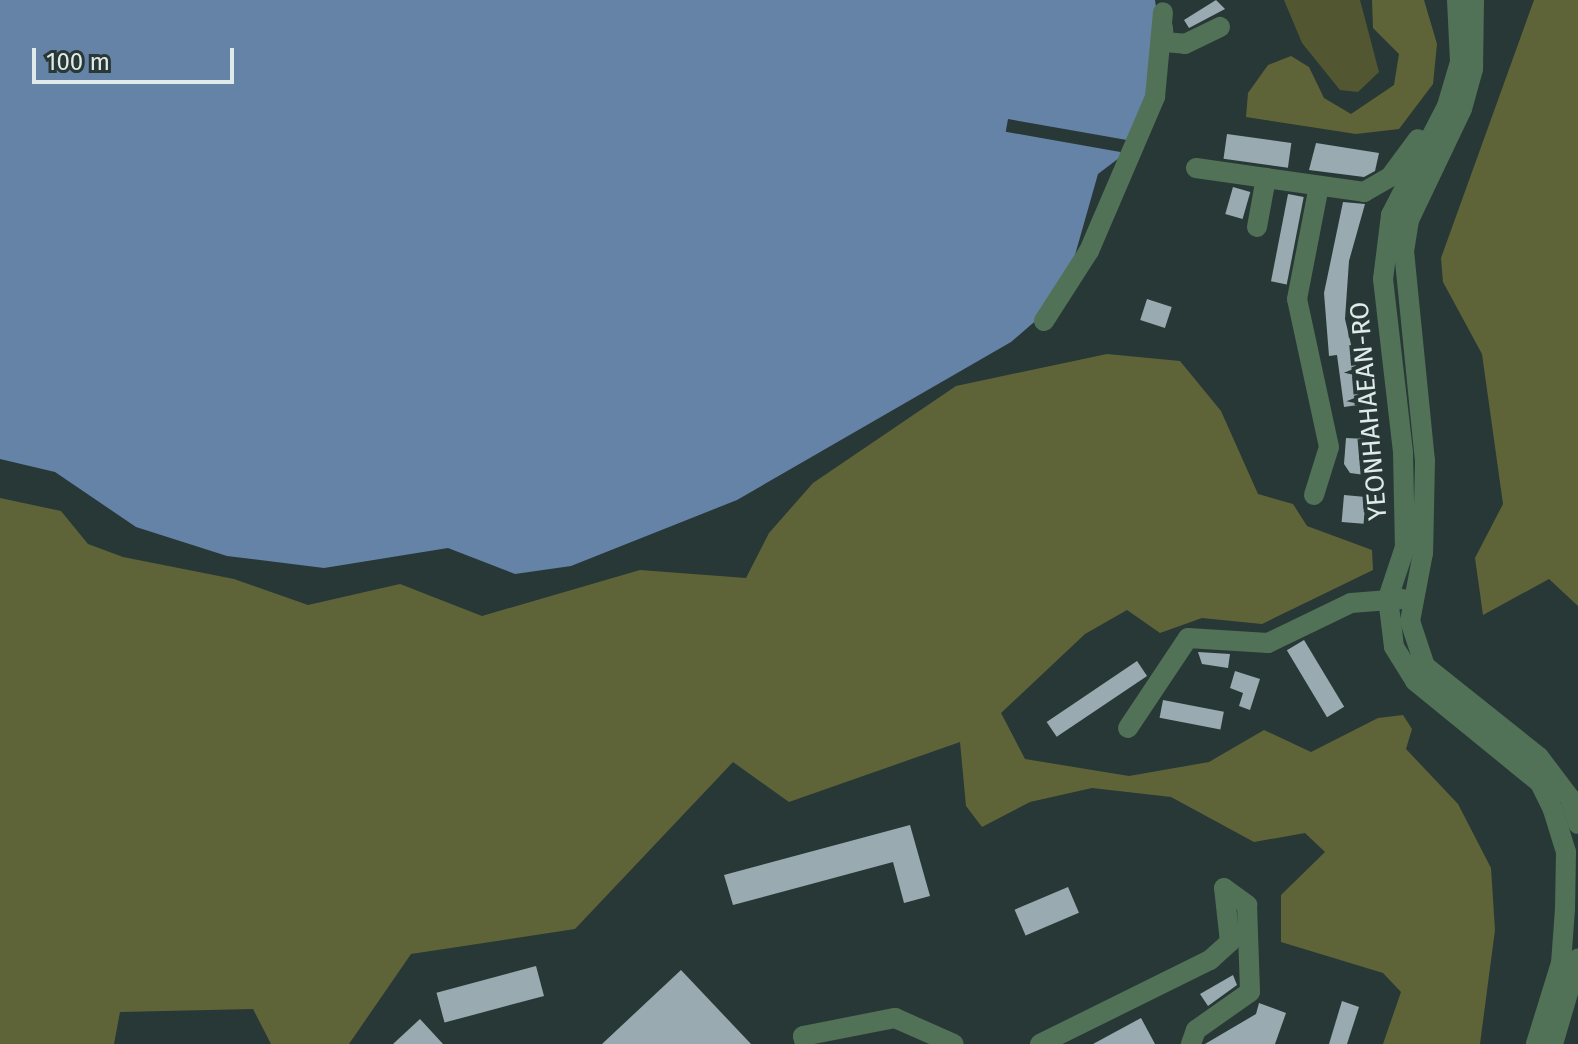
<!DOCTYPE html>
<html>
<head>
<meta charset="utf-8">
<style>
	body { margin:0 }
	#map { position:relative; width:1578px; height:1044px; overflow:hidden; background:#283836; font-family:"Fira Sans",sans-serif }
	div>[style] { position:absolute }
	.green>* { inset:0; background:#525731 }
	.forest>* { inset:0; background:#5e6438 }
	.water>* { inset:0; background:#6583a7 }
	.pier>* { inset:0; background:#283836; transform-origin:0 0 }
	.building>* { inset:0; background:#99abb0; transform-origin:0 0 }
	.minor>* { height:20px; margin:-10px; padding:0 10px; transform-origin:10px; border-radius:10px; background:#517257 }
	span { translate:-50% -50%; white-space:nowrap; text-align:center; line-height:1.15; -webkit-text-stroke:8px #283836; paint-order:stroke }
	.street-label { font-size:26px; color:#e0eae8 }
	.scale { position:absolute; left:32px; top:48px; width:202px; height:36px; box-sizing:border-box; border:4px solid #e0eae8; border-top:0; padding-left:10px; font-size:24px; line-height:28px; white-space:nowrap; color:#e0eae8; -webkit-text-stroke:6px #283836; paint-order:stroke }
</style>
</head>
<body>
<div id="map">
	<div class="green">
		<div style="clip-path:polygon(1284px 0,1360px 0,1379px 72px,1358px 92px,1340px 90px,1302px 43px)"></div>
	</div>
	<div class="forest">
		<div style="clip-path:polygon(1372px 0,1424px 0,1437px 44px,1433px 84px,1399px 129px,1356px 134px,1246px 117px,1248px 93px,1268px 65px,1291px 56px,1309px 67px,1324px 98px,1351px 114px,1394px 85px,1399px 54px,1373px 28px)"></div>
		<div style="clip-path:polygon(1534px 0,1578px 0,1578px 606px,1549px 579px,1483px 615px,1475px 558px,1503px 504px,1482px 354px,1443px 282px,1441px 258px)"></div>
		<div style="clip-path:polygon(1107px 354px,1180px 361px,1221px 411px,1258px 494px,1293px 504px,1307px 526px,1372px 550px,1373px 570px,1262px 624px,1202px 618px,1160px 633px,1127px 610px,1085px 634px,1001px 713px,1025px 759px,1129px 776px,1209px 762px,1264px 730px,1311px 752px,1378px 718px,1403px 715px,1412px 729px,1406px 749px,1458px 804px,1491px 868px,1495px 930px,1480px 1044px,1383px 1044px,1401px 992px,1383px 973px,1281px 942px,1281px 895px,1325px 852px,1305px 833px,1254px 842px,1171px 797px,1092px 788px,1030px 802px,982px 827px,966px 806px,960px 742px,789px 802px,733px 762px,575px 929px,411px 954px,349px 1044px,271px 1044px,253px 1009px,120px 1012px,114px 1044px,0 1044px,0 498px,61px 511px,88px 544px,123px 557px,234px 579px,308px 605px,400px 584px,482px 616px,640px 570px,746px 578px,769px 533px,813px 483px,956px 386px)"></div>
	</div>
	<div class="water">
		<div style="clip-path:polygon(0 0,1155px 0,1156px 7px,1152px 72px,1138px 126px,1119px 158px,1098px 174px,1071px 269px,1040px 317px,1011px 342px,737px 500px,571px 566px,515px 574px,448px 548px,324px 568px,227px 556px,136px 527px,55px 472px,0 459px)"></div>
	</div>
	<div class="pier">
		<div style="left:1008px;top:119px;width:125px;height:13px;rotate:10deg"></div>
	</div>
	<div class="building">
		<div style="clip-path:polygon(1216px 0,1225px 9px,1189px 28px,1184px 20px)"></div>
		<div style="left:1227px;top:134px;width:65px;height:25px;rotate:8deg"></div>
		<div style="clip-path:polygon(1316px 143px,1379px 153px,1375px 171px,1364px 177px,1309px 170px)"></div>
		<div style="left:1233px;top:187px;width:18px;height:28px;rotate:16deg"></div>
		<div style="left:1288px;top:194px;width:16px;height:89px;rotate:11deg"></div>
		<div style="clip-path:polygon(1343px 202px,1365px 204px,1349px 261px,1345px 319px,1365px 404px,1344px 407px,1337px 355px,1329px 356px,1324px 293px)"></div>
		<div style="left:1147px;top:299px;width:26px;height:22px;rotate:18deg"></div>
		<div style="clip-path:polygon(1346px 438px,1368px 439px,1365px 475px,1350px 473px,1344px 464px)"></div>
		<div style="left:1344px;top:495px;width:22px;height:27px;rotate:5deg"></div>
		<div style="left:1304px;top:640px;width:78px;height:20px;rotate:59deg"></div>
		<div style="clip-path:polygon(1198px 652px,1230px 654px,1228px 668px,1202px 664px)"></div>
		<div style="left:1137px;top:661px;width:18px;height:109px;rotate:56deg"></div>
		<div style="clip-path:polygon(1235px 671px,1260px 679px,1250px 710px,1239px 706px,1243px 693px,1230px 688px)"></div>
		<div style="left:1163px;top:700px;width:62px;height:18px;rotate:11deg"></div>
		<div style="clip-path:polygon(910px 825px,930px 896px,904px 903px,893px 862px,733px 905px,724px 875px)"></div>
		<div style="left:1068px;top:887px;width:28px;height:58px;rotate:67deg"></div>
		<div style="left:536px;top:966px;width:31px;height:103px;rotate:75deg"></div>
		<div style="clip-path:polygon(681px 970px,751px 1044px,602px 1044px)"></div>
		<div style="clip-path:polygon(1233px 975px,1237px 985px,1208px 1006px,1200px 994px)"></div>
		<div style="clip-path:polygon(1342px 1001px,1359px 1007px,1347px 1044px,1329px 1044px)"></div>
		<div style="clip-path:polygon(1259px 1003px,1286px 1013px,1275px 1044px,1205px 1044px,1256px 1014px)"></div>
		<div style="clip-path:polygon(1141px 1018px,1155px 1044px,1093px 1044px)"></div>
		<div style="clip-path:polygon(420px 1019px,443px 1044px,393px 1044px)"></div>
	</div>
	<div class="minor">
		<div style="left:1457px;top:0;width:62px;rotate:87.2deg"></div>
		<div style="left:1460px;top:62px;width:46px;rotate:106.5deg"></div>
		<div style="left:1447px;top:106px;width:123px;rotate:117.2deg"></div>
		<div style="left:1391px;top:215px;width:64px;rotate:97.1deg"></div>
		<div style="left:1383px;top:279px;width:175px;rotate:83.4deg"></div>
		<div style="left:1403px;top:453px;width:94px;rotate:88.8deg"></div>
		<div style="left:1405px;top:547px;width:54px;rotate:108.4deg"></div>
		<div style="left:1388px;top:598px;width:49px;rotate:83deg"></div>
		<div style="left:1394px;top:647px;width:40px;rotate:58deg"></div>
		<div style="left:1415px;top:681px;width:161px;rotate:39.2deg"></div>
		<div style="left:1540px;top:783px;width:30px;rotate:64deg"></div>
		<div style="left:1553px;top:810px;width:44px;rotate:72.8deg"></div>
		<div style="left:1566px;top:852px;width:57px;rotate:91deg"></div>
		<div style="left:1565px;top:909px;width:54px;rotate:94.2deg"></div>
		<div style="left:1561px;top:963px;width:85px;rotate:107.2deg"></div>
		<div style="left:1474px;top:0;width:69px;rotate:90.8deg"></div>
		<div style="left:1473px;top:69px;width:41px;rotate:105.4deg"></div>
		<div style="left:1462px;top:109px;width:123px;rotate:115.5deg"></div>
		<div style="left:1409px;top:220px;width:31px;rotate:99deg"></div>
		<div style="left:1404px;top:251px;width:210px;rotate:84.3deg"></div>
		<div style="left:1425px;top:460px;width:93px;rotate:91.2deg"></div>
		<div style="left:1423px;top:553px;width:69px;rotate:100.8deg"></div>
		<div style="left:1410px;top:621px;width:47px;rotate:71.6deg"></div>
		<div style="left:1425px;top:666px;width:146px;rotate:38.6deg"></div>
		<div style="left:1539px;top:757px;width:51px;rotate:52.9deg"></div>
		<div style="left:1570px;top:798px;width:27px;rotate:73deg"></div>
		<div style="left:1163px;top:28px;width:14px;rotate:86deg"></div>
		<div style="left:1164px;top:42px;width:21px;rotate:5deg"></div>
		<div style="left:1185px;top:44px;width:39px;rotate:-26deg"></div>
		<div style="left:1196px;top:168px;width:170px;rotate:8.1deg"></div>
		<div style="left:1364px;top:192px;width:30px;rotate:-30deg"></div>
		<div style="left:1390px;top:177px;width:47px;rotate:-53.6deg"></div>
		<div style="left:1257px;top:227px;width:50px;rotate:-79.6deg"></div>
		<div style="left:1044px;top:321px;width:83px;rotate:-57.3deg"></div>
		<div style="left:1089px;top:251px;width:168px;rotate:-66.8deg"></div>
		<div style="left:1155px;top:97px;width:85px;rotate:-84.6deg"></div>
		<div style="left:1314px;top:495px;width:50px;rotate:-72.6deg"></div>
		<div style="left:1329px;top:447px;width:151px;rotate:-102.2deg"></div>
		<div style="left:1297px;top:299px;width:115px;rotate:-79deg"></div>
		<div style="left:1128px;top:728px;width:108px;rotate:-56.3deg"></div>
		<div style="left:1188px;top:638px;width:80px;rotate:3.6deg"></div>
		<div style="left:1268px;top:643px;width:92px;rotate:-25.7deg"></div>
		<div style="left:1351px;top:603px;width:51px;rotate:-4.5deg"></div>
		<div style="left:805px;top:1044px;width:8px;rotate:-104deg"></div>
		<div style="left:803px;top:1036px;width:94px;rotate:-11.1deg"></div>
		<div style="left:895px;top:1018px;width:64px;rotate:23.8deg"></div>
		<div style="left:1040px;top:1044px;width:190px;rotate:-26.3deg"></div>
		<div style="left:1210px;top:960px;width:27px;rotate:-42deg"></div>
		<div style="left:1230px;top:942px;width:54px;rotate:-96.3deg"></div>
		<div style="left:1224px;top:888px;width:29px;rotate:36deg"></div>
		<div style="left:1247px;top:905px;width:87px;rotate:88deg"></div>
		<div style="left:1250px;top:992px;width:66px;rotate:144.9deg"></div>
		<div style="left:1196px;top:1030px;width:15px;rotate:110deg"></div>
		<div style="left:1553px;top:1044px;width:89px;rotate:-73.6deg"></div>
	</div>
	<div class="street-label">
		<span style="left:1369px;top:411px;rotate:-95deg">YEONHAHAEAN-RO</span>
	</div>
	<div class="scale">100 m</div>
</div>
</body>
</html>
